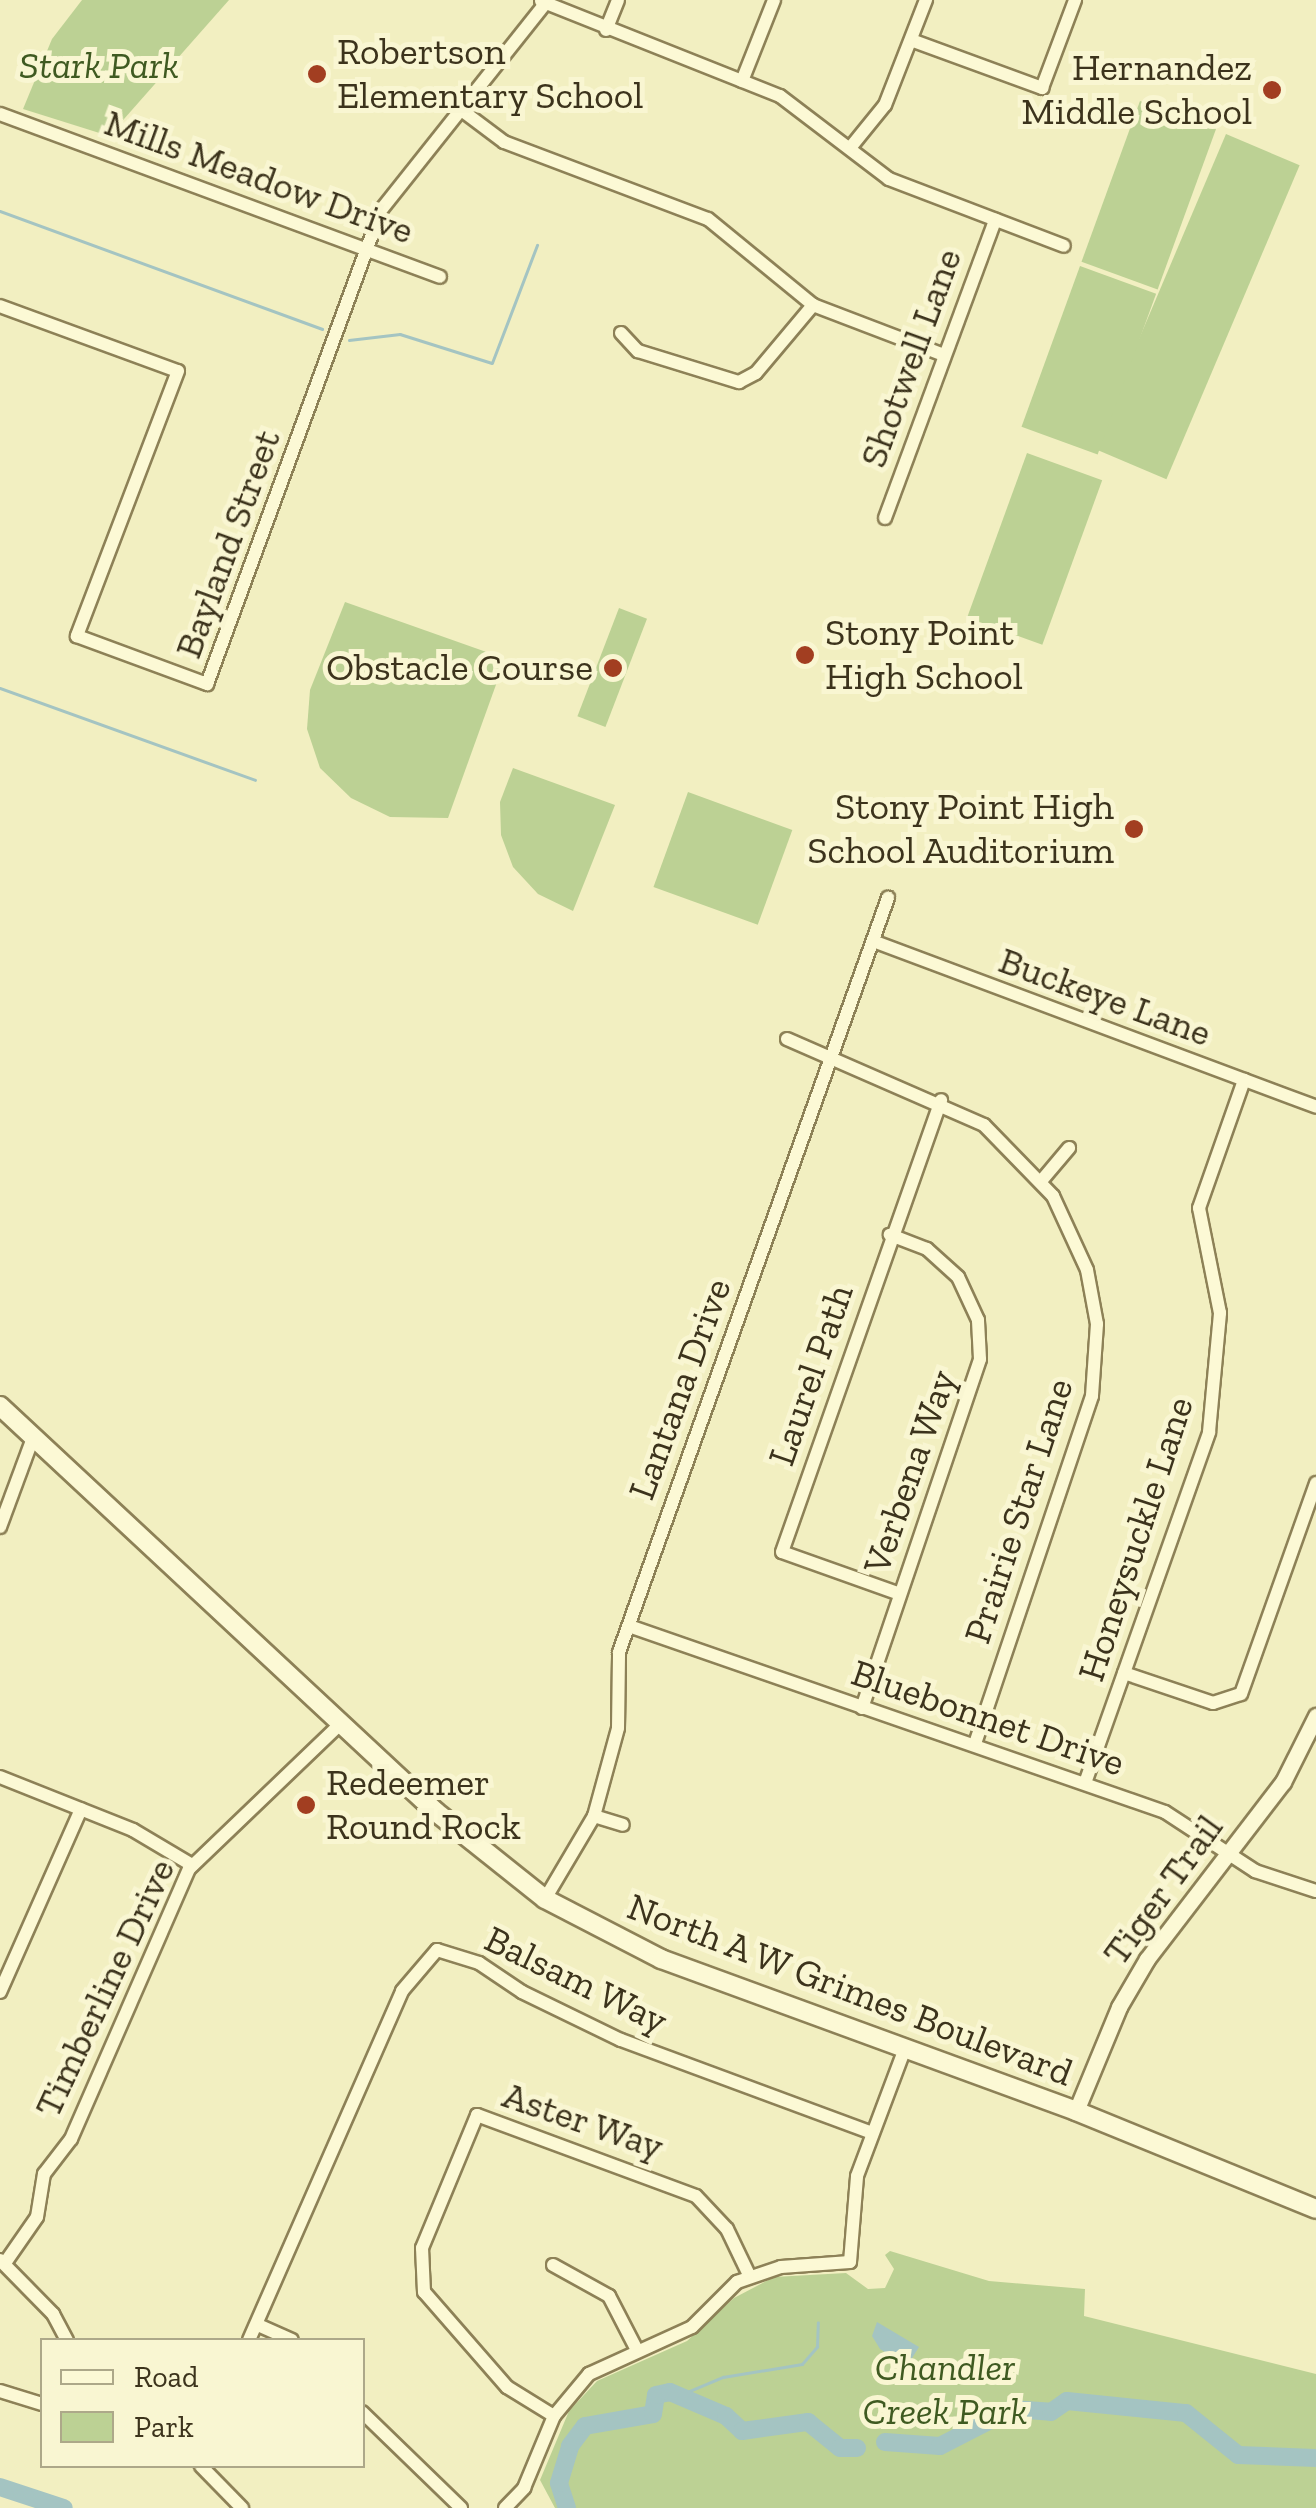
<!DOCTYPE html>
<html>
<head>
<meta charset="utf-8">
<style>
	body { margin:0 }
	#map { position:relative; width:1316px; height:2508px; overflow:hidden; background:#f2efc1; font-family:"Zilla Slab",serif }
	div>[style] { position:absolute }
	.green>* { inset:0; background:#bcd194; transform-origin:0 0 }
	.water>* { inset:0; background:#a4c4c2 }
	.stream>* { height:2.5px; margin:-1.25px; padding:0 1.25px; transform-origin:1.25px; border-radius:1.25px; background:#a4c4c2 }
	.river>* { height:18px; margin:-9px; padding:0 9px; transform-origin:9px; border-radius:9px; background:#a4c4c2 }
	.roads { filter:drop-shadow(2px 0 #8d8157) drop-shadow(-2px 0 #8d8157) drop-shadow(0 2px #8d8157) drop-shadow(0 -2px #8d8157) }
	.minor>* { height:12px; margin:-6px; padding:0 6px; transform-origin:6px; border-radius:6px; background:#fcf9d5 }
	.tertiary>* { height:15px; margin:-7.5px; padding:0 7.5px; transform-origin:7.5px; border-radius:7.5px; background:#fcf9d5 }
	.secondary>* { height:18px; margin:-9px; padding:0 9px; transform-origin:9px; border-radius:9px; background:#fcf9d5 }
	.dots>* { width:28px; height:28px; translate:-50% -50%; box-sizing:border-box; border:5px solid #f9f6d2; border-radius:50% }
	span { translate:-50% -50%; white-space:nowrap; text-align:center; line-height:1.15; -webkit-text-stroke:10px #f9f6d2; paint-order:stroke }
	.poi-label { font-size:38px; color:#3c331c }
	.left { translate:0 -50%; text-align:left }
	.right { translate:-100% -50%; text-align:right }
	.park-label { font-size:38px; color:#3f5a21; font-style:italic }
	.street-label { font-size:38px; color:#3c331c }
	.legend { position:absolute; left:40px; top:2338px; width:325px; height:130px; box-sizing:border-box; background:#f9f6d2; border:2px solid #ada889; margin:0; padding:12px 18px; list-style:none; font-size:30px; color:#3c331c }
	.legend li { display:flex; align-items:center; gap:20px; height:50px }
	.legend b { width:50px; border:2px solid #ada889 }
</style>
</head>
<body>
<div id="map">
	<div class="green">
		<div style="clip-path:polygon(82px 0,229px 0,109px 136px,23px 109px,52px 39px)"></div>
		<div style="left:1140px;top:101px;width:81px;height:171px;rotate:20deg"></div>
		<div style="left:1226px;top:134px;width:80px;height:341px;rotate:23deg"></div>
		<div style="left:1080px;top:266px;width:81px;height:171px;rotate:20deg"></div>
		<div style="left:1027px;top:453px;width:80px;height:175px;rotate:20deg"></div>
		<div style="clip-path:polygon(345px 602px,492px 654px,502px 668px,448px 818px,390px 817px,351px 798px,320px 768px,307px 729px,310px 690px)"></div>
		<div style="left:619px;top:608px;width:30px;height:116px;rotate:21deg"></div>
		<div style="clip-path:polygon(513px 768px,615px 805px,573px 911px,538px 894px,513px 867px,501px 835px,500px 802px)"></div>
		<div style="left:688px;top:792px;width:111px;height:101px;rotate:20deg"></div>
		<div style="clip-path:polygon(890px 2251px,989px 2281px,1085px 2289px,1084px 2316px,1316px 2374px,1316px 2508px,555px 2508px,540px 2480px,569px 2411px,597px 2381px,687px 2341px,734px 2298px,774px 2277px,846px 2273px,868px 2289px,885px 2288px,894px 2269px,885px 2255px)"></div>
	</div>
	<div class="water">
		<div style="clip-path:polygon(877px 2322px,919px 2347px,907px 2366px,880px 2349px,872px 2336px)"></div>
	</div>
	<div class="stream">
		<div style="left:0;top:211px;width:343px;rotate:20.1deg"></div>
		<div style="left:349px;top:340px;width:51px;rotate:-6.7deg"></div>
		<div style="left:400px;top:334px;width:96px;rotate:17.5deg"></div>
		<div style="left:492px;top:363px;width:126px;rotate:-69.1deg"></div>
		<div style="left:0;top:688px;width:271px;rotate:19.8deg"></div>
		<div style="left:678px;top:2396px;width:49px;rotate:-22.9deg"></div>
		<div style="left:723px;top:2377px;width:80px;rotate:-9.3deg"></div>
		<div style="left:802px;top:2364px;width:23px;rotate:-49deg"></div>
		<div style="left:817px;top:2347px;width:24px;rotate:-88deg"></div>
	</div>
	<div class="river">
		<div style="left:885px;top:2442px;width:55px;rotate:4.2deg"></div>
		<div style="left:940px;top:2446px;width:81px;rotate:-27.2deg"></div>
		<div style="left:1012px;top:2409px;width:39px;rotate:4deg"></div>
		<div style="left:1051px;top:2412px;width:19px;rotate:-35deg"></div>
		<div style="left:1067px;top:2401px;width:120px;rotate:5.8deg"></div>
		<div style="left:1186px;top:2413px;width:67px;rotate:38.9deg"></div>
		<div style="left:1238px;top:2455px;width:78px;rotate:2.2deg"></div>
		<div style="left:0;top:2487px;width:67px;rotate:18.2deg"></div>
		<div style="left:567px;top:2508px;width:26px;rotate:-108deg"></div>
		<div style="left:559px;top:2483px;width:39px;rotate:-73deg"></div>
		<div style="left:570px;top:2446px;width:25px;rotate:-53deg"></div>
		<div style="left:585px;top:2426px;width:69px;rotate:-10deg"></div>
		<div style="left:653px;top:2414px;width:19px;rotate:-81deg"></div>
		<div style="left:656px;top:2395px;width:14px;rotate:-12deg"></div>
		<div style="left:670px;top:2392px;width:61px;rotate:23.2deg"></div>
		<div style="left:726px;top:2416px;width:22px;rotate:43deg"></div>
		<div style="left:742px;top:2431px;width:67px;rotate:-7.8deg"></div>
		<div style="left:808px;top:2422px;width:41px;rotate:39.1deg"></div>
		<div style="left:840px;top:2448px;width:17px"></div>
	</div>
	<div class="roads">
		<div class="minor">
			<div style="left:541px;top:1px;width:257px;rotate:21.7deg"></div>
			<div style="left:780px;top:96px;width:137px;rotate:37.3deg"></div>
			<div style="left:889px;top:179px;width:187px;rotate:20.9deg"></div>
			<div style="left:606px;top:30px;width:32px;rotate:-68deg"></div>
			<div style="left:911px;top:40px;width:140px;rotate:20.1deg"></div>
			<div style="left:1042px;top:88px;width:94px;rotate:-69.4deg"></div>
			<div style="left:742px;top:81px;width:87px;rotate:-68.4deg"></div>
			<div style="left:460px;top:109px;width:55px;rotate:36.9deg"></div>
			<div style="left:504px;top:142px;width:218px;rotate:20.7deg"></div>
			<div style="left:708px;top:219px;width:136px;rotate:39.3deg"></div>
			<div style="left:813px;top:305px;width:140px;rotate:20.9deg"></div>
			<div style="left:0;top:114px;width:469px;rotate:20.3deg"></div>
			<div style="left:850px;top:148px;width:55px;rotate:-50.9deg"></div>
			<div style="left:885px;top:105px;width:113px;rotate:-68.7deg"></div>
			<div style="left:0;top:306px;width:189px;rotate:20.1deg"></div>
			<div style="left:178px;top:371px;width:284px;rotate:110.9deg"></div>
			<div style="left:77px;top:636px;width:139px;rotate:20.3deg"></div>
			<div style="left:207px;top:684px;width:505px;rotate:-69.84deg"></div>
			<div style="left:381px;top:210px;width:263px;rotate:-51.5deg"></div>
			<div style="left:621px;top:333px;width:25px;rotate:47deg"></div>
			<div style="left:638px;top:351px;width:106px;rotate:17.1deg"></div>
			<div style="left:739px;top:382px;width:19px;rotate:-28deg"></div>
			<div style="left:756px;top:373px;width:89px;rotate:-50deg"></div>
			<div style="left:885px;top:518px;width:318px;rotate:-69.7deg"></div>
			<div style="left:873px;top:941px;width:473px;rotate:20.5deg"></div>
			<div style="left:787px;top:1039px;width:215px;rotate:23.6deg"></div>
			<div style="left:984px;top:1125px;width:99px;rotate:45.8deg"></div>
			<div style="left:1053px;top:1196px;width:81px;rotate:65.3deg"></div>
			<div style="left:1087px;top:1270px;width:55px;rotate:79.5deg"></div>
			<div style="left:1097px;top:1324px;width:72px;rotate:94deg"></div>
			<div style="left:1092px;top:1396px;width:367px;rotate:108.6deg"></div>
			<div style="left:1042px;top:1180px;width:42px;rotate:-49.8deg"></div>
			<div style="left:0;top:1527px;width:95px;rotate:-69.7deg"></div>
			<div style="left:900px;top:1594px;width:125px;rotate:-160.4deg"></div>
			<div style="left:782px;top:1552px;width:479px;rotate:-70.6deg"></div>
			<div style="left:629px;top:1626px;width:567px;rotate:19.14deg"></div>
			<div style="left:1165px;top:1812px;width:108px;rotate:33.2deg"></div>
			<div style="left:1255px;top:1871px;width:64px;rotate:18.2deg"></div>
			<div style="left:1124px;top:1673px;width:94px;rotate:18.6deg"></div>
			<div style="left:1213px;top:1703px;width:29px;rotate:-18deg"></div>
			<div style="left:1241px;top:1694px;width:224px;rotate:-70.4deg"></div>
			<div style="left:862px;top:1708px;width:368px;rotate:-71.3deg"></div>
			<div style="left:980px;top:1359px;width:39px;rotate:-93deg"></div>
			<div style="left:978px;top:1320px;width:47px;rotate:-114.9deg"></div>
			<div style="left:958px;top:1277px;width:42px;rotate:-137.9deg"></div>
			<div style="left:927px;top:1249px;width:40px;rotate:-159deg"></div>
			<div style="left:0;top:1777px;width:143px;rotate:21.7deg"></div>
			<div style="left:133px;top:1830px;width:69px;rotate:30.7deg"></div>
			<div style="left:1085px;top:1783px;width:372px;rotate:-70.5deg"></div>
			<div style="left:1209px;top:1432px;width:120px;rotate:-84.7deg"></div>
			<div style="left:1220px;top:1313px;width:107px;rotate:-101.3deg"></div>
			<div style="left:1199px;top:1208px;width:136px;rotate:-70.6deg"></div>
			<div style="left:594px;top:1816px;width:30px;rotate:17deg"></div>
			<div style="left:545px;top:1899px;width:96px;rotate:-59.4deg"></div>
			<div style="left:594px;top:1816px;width:91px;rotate:-74.7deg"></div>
			<div style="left:618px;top:1728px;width:76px;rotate:-89.2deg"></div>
			<div style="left:619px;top:1652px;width:801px;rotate:-70.37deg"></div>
			<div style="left:0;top:1992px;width:200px;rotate:-66.1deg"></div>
			<div style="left:0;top:2260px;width:76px;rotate:45.5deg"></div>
			<div style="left:53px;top:2314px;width:30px;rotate:62deg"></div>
			<div style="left:5px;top:2263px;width:56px;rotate:-55.2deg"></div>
			<div style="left:37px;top:2217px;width:44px;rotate:-80.8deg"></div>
			<div style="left:44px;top:2174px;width:44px;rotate:-52.4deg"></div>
			<div style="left:71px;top:2139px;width:295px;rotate:-66.4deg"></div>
			<div style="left:189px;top:1869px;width:211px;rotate:-43.8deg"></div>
			<div style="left:553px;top:2265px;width:64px;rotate:29deg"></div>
			<div style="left:609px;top:2296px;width:61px;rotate:62.6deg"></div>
			<div style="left:258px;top:2325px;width:37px;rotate:24deg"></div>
			<div style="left:249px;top:2340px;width:381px;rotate:-66.3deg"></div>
			<div style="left:402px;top:1991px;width:54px;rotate:-49.5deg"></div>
			<div style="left:437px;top:1950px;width:44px;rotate:17.2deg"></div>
			<div style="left:479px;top:1963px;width:52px;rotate:34deg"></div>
			<div style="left:522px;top:1992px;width:110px;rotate:25.9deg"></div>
			<div style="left:621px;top:2040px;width:268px;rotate:20.3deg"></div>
			<div style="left:0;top:2391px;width:44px;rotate:17.2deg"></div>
			<div style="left:362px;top:2412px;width:138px;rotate:44.1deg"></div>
			<div style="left:554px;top:2416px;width:55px;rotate:-148.3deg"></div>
			<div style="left:507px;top:2387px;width:126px;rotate:-131.1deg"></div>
			<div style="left:424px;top:2292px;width:44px;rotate:-92.6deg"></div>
			<div style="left:422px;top:2248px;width:144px;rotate:-67.5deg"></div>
			<div style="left:477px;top:2115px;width:233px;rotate:20.3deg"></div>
			<div style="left:696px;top:2196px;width:45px;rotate:46.8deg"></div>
			<div style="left:727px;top:2229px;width:53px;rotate:64.4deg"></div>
			<div style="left:201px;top:2466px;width:59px;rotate:45.7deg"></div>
			<div style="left:505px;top:2508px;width:28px;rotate:-46deg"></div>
			<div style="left:524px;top:2488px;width:78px;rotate:-67.4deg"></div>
			<div style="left:554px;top:2416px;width:55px;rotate:-50.2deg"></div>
			<div style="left:589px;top:2374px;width:113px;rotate:-24.5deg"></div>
			<div style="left:692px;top:2327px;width:64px;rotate:-45deg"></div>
			<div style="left:737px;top:2282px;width:46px;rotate:-18.8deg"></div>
			<div style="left:781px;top:2267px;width:69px;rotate:-4.1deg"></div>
			<div style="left:850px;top:2262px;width:86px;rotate:-85.3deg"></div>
			<div style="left:857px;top:2176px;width:134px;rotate:-69.4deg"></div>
		</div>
		<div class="tertiary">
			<div style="left:1076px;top:2111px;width:113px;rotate:-67.5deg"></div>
			<div style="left:1119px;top:2007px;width:56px;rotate:-59.7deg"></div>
			<div style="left:1147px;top:1959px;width:223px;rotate:-52.5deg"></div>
			<div style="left:1283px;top:1782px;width:74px;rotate:-63.4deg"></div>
		</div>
		<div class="secondary">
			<div style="left:0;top:1406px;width:596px;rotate:42.96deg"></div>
			<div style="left:436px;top:1812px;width:139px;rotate:38.6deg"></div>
			<div style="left:545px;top:1899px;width:131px;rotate:27.3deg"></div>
			<div style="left:661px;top:1959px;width:442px;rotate:20.1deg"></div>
			<div style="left:1076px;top:2111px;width:259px;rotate:22.2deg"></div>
		</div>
	</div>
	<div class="dots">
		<div style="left:317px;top:74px;background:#a23e21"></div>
		<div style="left:1272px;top:90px;background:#a23e21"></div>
		<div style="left:805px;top:655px;background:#a23e21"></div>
		<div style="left:613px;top:668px;background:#a23e21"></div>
		<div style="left:1134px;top:829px;background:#a23e21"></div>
		<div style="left:306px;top:1805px;background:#a23e21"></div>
	</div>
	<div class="poi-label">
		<span class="left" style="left:337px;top:74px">Robertson<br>Elementary School</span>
		<span class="right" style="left:1252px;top:90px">Hernandez<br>Middle School</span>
		<span class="left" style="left:825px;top:655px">Stony Point<br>High School</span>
		<span class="right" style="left:593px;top:668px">Obstacle Course</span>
		<span class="right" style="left:1114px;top:829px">Stony Point High<br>School Auditorium</span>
		<span class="left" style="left:326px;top:1805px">Redeemer<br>Round Rock</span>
	</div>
	<div class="park-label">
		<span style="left:99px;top:66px">Stark Park</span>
		<span style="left:945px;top:2390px">Chandler<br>Creek Park</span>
	</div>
	<div class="street-label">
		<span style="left:259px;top:177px;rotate:20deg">Mills Meadow Drive</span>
		<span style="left:911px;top:358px;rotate:-70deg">Shotwell Lane</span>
		<span style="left:228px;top:544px;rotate:-70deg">Bayland Street</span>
		<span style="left:1105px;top:997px;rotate:20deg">Buckeye Lane</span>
		<span style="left:811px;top:1375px;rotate:-71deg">Laurel Path</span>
		<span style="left:680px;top:1389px;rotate:-70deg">Lantana Drive</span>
		<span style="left:910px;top:1472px;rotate:-71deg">Verbena Way</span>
		<span style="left:1019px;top:1511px;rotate:-72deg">Prairie Star Lane</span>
		<span style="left:1136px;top:1539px;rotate:-72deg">Honeysuckle Lane</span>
		<span style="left:988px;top:1718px;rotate:19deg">Bluebonnet Drive</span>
		<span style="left:1163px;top:1890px;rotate:-54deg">Tiger Trail</span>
		<span style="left:576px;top:1980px;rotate:26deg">Balsam Way</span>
		<span style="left:105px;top:1988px;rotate:-65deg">Timberline Drive</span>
		<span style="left:850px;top:1990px;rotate:21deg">North A W Grimes Boulevard</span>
		<span style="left:583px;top:2121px;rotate:19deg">Aster Way</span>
	</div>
	<ul class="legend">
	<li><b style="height:12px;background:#fcf9d5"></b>Road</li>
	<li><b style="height:28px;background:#bcd194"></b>Park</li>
	</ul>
</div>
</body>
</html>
